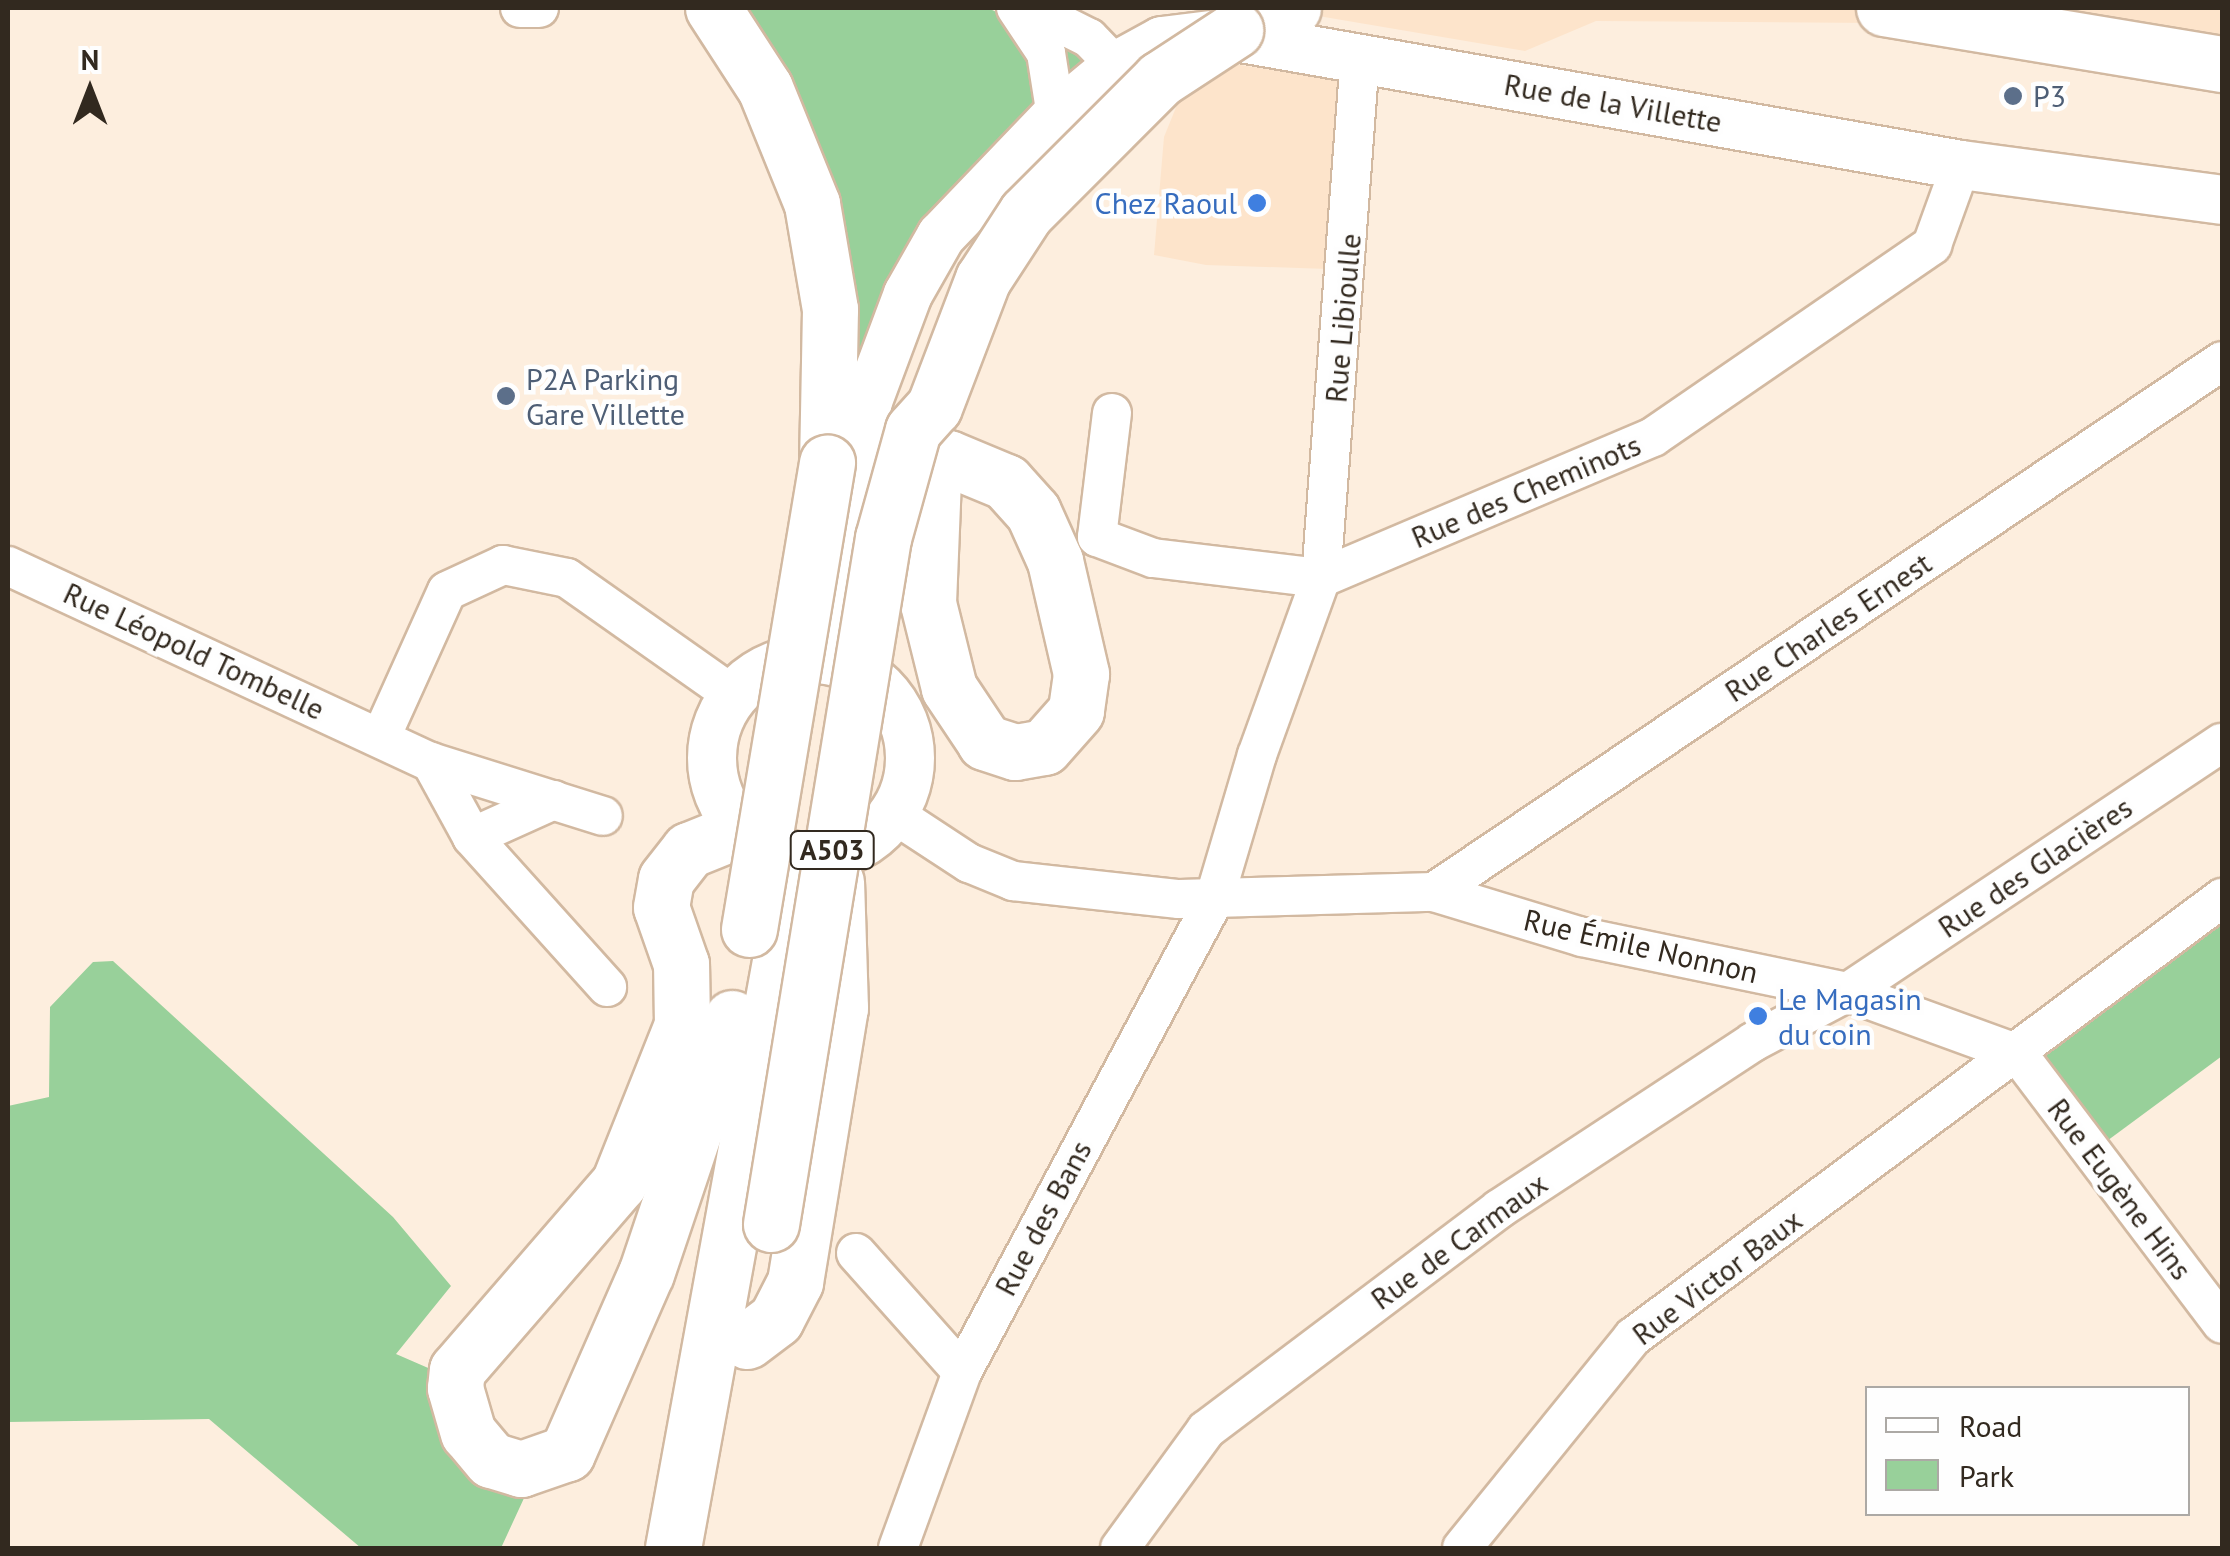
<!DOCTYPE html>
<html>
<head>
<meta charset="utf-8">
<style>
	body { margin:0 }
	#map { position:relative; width:2230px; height:1556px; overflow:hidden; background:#fdeede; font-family:"PT Sans",sans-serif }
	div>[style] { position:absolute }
	.built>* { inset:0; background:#fde4cb }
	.green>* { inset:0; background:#98d09a }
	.roads { filter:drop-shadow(2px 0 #d2b9a1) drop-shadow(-2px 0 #d2b9a1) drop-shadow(0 2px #d2b9a1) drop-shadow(0 -2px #d2b9a1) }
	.minor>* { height:38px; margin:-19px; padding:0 19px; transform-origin:19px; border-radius:19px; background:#fff }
	.major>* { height:48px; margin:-24px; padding:0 24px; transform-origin:24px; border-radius:24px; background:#fff }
	.major>.ring { margin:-24px; padding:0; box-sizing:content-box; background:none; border:48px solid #fff; border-radius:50% }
	.highway>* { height:55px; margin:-27.5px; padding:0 27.5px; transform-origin:27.5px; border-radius:27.5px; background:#fff }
	.bridges { filter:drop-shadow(2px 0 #d2b9a1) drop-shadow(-2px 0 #d2b9a1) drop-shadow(0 2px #d2b9a1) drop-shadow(0 -2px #d2b9a1) }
	.highway-bridge>* { height:55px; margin:-27.5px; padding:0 27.5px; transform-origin:27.5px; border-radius:27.5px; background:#fff }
	.dots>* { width:28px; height:28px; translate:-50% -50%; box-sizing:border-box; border:5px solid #fefefe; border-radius:50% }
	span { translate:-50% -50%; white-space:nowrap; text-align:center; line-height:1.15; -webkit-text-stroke:9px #fefefe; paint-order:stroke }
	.shield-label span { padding:2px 8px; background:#fefefe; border:2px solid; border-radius:8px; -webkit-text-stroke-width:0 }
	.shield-label { font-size:28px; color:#32291f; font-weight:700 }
	.service-label { font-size:30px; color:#4e5e75 }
	.left { translate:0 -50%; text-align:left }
	.street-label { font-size:30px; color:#32291f }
	.shop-label { font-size:30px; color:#366cbe }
	.right { translate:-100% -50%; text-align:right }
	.frame { position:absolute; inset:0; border:10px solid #32291f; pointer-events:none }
	.legend { position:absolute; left:1865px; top:1386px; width:325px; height:130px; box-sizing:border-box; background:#fefefe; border:2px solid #aca9a5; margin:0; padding:12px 18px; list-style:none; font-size:30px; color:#32291f }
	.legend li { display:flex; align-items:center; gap:20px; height:50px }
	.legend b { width:50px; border:2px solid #aca9a5 }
	.north { position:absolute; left:40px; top:40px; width:100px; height:100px; -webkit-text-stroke:8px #fefefe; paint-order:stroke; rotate:0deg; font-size:28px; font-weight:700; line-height:40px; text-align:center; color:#32291f }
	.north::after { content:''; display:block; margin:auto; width:35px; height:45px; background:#32291f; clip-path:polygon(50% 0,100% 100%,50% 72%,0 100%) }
</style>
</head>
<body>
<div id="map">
	<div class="built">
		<div style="clip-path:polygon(1271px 8px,2222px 8px,2222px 50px,2005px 24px,1596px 21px,1525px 51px)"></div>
		<div style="clip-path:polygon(1196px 58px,1341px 81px,1328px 269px,1206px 265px,1154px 255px,1164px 137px)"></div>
	</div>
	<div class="green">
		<div style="clip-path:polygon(741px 8px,988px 8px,1077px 50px,1096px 67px,866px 361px,850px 347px)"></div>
		<div style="clip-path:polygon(2222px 898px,2222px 1056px,2092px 1152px,2018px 1054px)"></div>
		<div style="clip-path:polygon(113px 961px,393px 1217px,451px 1286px,396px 1354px,442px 1374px,531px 1483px,501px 1548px,361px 1548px,209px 1419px,8px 1422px,8px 1106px,49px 1097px,50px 1007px,93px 962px)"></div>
	</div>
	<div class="roads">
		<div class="minor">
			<div style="left:520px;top:8px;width:19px"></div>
			<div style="left:1016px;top:8px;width:54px;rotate:56.3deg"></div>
			<div style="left:1046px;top:53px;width:64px;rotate:81deg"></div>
			<div style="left:1029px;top:8px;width:67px;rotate:26.6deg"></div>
			<div style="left:1089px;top:38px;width:39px;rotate:46deg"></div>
			<div style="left:1112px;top:413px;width:125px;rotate:96.9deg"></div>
			<div style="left:1097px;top:537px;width:60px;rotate:20.6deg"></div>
			<div style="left:1153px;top:558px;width:169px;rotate:6.8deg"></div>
			<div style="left:1321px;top:578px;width:361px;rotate:-23deg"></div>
			<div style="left:1653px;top:437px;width:339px;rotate:-34.5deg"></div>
			<div style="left:1932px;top:245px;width:85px;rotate:-70.1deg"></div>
			<div style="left:8px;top:566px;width:466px;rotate:24.9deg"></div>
			<div style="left:431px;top:762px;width:180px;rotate:17.4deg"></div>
			<div style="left:381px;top:737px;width:160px;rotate:-65.7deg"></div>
			<div style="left:447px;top:591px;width:62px;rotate:-24.9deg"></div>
			<div style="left:503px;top:565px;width:65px;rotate:11.5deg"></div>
			<div style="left:567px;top:578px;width:204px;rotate:35.2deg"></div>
			<div style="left:431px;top:762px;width:85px;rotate:61.3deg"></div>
			<div style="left:472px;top:837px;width:202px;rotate:48deg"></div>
			<div style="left:894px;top:814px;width:90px;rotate:33.2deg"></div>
			<div style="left:969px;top:863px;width:48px;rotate:22.2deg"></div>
			<div style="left:1013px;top:881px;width:167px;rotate:6.2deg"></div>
			<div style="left:1179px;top:899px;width:255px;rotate:-1.6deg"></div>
			<div style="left:1434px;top:892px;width:155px;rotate:16.9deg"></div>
			<div style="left:1582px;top:937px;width:272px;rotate:11.7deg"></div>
			<div style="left:1848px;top:992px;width:181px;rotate:20deg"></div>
			<div style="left:472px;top:837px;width:90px;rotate:-24.3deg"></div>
			<div style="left:1434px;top:892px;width:950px;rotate:-33.97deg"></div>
			<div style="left:2018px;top:1054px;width:338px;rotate:52.9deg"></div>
			<div style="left:856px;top:1253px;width:159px;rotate:48.3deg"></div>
			<div style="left:898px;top:1548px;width:187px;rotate:-70deg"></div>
			<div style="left:962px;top:1372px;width:535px;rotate:-61.9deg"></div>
			<div style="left:1214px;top:900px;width:151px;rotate:-73.5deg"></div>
			<div style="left:1257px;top:755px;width:188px;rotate:-70.1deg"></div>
			<div style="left:1321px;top:578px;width:522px;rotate:-85.72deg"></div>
			<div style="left:1120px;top:1548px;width:146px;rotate:-53.9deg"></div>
			<div style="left:1206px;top:1430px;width:367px;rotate:-37deg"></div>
			<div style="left:1499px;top:1209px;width:304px;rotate:-33.3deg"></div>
			<div style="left:1753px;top:1042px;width:107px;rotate:-27.8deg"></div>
			<div style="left:1848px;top:992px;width:449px;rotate:-33.7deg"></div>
			<div style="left:1462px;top:1548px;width:272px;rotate:-51deg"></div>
			<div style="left:1633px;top:1337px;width:735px;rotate:-36.7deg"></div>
		</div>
		<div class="major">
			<div style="left:820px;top:639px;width:243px;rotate:-78.6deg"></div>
			<div style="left:868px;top:401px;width:114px;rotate:-69.5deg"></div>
			<div style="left:908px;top:294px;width:67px;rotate:-60.4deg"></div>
			<div style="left:941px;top:236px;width:166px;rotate:-46.2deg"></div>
			<div style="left:1056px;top:116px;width:78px;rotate:-39.8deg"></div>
			<div style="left:1116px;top:66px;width:52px;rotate:-28.5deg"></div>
			<div style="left:1162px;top:41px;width:57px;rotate:-7deg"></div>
			<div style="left:1219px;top:34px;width:753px;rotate:10.01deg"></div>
			<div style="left:1961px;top:165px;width:263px;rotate:7.6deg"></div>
			<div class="ring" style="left:712px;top:659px;width:150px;height:150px"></div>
		</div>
		<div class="highway">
			<div style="left:713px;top:8px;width:95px;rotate:57deg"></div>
			<div style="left:765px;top:88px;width:125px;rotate:67.9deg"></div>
			<div style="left:812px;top:204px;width:107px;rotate:80.3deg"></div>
			<div style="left:830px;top:309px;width:153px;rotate:91.1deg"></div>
			<div style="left:1884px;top:8px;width:343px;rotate:9.4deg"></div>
			<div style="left:1235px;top:30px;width:62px;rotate:-20.8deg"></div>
			<div style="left:867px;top:478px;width:40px;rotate:-32deg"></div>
			<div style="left:901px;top:457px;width:47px;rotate:1.2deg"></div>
			<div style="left:948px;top:458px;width:63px;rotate:22.5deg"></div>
			<div style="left:1006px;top:482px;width:40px;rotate:48deg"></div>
			<div style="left:1033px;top:512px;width:54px;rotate:65.8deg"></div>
			<div style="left:1055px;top:561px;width:116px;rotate:77deg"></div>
			<div style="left:1081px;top:674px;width:37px;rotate:98deg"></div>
			<div style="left:1076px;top:711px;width:48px;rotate:131.6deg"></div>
			<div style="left:1044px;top:747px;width:29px;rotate:170deg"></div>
			<div style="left:1015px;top:752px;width:32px;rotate:-162deg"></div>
			<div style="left:985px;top:742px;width:65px;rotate:-123.7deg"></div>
			<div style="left:949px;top:688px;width:88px;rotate:-103.9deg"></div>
			<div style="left:928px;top:603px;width:124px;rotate:-87.7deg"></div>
			<div style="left:732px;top:1018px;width:269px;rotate:108.6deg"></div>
			<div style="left:646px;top:1273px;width:197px;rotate:113.7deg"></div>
			<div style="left:567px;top:1453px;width:49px;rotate:160.8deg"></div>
			<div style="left:521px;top:1469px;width:31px;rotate:-163deg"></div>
			<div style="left:491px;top:1460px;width:35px;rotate:-130deg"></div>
			<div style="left:468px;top:1433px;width:47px;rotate:-106.1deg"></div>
			<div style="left:455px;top:1388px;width:18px;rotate:-84deg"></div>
			<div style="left:457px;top:1370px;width:247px;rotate:-49.1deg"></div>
			<div style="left:619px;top:1183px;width:170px;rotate:-68.3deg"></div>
			<div style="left:682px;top:1025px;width:61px;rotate:-90.9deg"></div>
			<div style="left:681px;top:964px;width:60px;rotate:-109.3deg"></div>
			<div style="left:661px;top:907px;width:28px;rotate:-80deg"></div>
			<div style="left:666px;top:879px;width:37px;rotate:-52deg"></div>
			<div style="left:689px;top:850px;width:56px;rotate:-22deg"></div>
			<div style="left:747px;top:1341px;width:36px;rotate:-37deg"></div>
			<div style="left:776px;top:1319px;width:42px;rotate:-62.8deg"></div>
			<div style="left:795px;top:1282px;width:278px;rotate:-80.7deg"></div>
			<div style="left:840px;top:1008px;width:126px;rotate:-91.8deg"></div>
			<div style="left:673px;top:1548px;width:608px;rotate:-79.67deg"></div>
			<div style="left:782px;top:950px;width:38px;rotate:-87deg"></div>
			<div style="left:784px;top:912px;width:64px;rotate:-101.7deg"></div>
		</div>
	</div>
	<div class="bridges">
		<div class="highway-bridge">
			<div style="left:749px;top:929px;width:473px;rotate:-80.5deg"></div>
			<div style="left:771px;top:1224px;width:695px;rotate:-80.73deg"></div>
			<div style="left:883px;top:538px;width:112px;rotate:-74.5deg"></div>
			<div style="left:913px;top:430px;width:31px;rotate:-48deg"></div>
			<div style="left:934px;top:407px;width:137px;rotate:-69.1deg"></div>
			<div style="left:983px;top:279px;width:79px;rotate:-56.9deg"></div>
			<div style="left:1026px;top:213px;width:190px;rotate:-45deg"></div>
			<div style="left:1160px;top:79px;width:90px;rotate:-33.2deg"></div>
		</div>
	</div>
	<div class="dots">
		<div style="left:2013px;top:96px;background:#5c6f8a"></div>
		<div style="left:1257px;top:203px;background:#3f7fe0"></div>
		<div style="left:506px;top:396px;background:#5c6f8a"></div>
		<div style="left:1758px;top:1016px;background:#3f7fe0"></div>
	</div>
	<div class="shield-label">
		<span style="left:832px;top:850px">A503</span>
	</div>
	<div class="service-label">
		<span class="left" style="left:2033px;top:96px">P3</span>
		<span class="left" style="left:526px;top:396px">P2A Parking<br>Gare Villette</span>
	</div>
	<div class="street-label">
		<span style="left:1613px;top:103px;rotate:10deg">Rue de la Villette</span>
		<span style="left:1343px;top:318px;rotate:-85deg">Rue Libioulle</span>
		<span style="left:1526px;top:491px;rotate:-23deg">Rue des Cheminots</span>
		<span style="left:1828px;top:627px;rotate:-34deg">Rue Charles Ernest</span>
		<span style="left:194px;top:651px;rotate:25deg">Rue Léopold Tombelle</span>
		<span style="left:2035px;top:867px;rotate:-34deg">Rue des Glacières</span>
		<span style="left:1641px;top:946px;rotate:13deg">Rue Émile Nonnon</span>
		<span style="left:2120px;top:1189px;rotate:53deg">Rue Eugène Hins</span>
		<span style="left:1043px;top:1218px;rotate:-62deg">Rue des Bans</span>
		<span style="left:1459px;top:1241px;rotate:-36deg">Rue de Carmaux</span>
		<span style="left:1717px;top:1277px;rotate:-37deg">Rue Victor Baux</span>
	</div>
	<div class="shop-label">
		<span class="right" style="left:1237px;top:203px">Chez Raoul</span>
		<span class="left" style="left:1778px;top:1016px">Le Magasin<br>du coin</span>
	</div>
	<div class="frame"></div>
	<ul class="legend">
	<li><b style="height:12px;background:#fff"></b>Road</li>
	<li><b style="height:28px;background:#98d09a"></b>Park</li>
	</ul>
	<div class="north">N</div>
</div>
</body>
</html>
